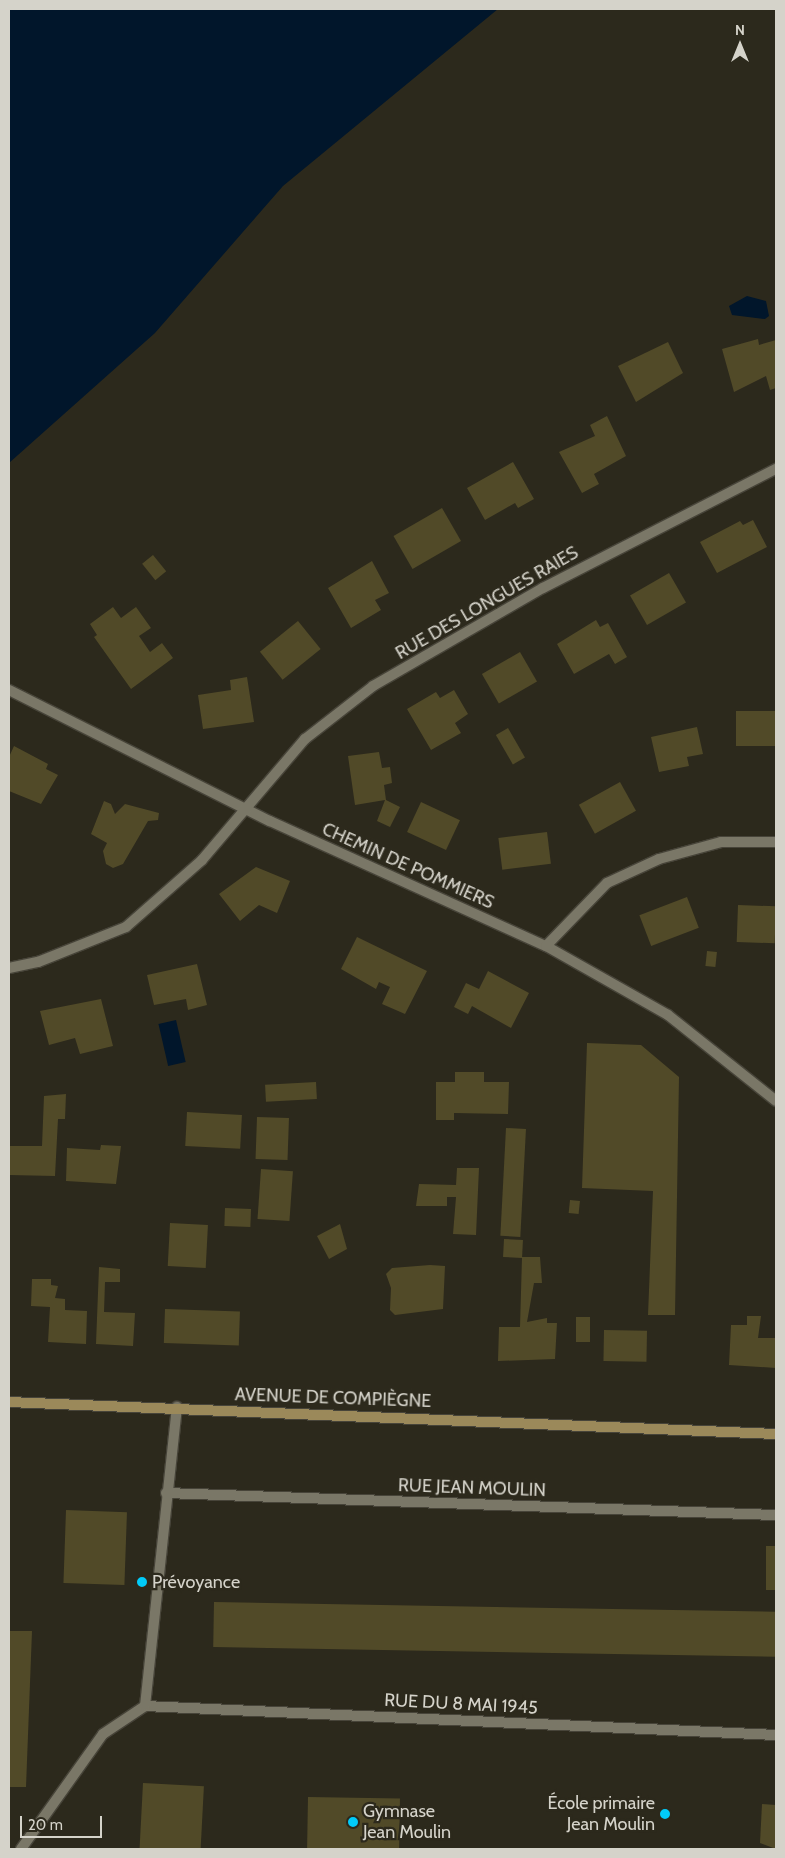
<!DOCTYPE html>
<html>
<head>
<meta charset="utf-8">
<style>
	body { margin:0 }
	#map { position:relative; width:785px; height:1858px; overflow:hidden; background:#2c291c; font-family:Cabin,sans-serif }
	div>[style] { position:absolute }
	.water>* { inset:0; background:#01162b; transform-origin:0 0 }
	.building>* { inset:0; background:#514a28; transform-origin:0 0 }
	.roads { filter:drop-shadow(1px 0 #474439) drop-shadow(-1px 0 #474439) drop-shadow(0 1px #474439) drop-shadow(0 -1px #474439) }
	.minor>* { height:10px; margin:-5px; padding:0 5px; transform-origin:5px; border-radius:5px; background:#7a7767 }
	.secondary>* { height:10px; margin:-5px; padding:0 5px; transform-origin:5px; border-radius:5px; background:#9b895a }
	.dots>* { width:14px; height:14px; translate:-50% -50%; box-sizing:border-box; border:2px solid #2c291c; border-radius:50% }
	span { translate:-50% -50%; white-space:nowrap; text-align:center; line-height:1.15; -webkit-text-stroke:4.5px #2c291c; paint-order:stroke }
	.street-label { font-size:18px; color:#d5d3ca }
	.poi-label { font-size:18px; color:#d5d3ca }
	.left { translate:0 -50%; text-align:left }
	.right { translate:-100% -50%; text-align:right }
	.frame { position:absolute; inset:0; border:10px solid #d5d3ca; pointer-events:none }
	.north { position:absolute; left:715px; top:20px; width:50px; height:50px; -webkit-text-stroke:4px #2c291c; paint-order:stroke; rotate:0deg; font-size:14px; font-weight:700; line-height:20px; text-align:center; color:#d5d3ca }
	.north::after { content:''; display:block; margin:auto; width:18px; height:22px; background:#d5d3ca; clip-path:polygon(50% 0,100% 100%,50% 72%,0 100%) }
	.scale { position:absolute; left:20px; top:1816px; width:82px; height:22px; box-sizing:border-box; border:2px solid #d5d3ca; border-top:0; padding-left:6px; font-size:15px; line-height:18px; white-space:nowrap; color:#d5d3ca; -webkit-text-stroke:4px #2c291c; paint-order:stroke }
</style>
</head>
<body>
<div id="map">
	<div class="water">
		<div style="clip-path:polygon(9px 9px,498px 9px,283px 186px,155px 333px,9px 463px)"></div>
		<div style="clip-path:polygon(747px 296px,766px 301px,769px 316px,765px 319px,732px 315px,729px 306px)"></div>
		<div style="left:176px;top:1020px;width:43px;height:18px;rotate:77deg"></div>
	</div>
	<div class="building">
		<div style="clip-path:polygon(758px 339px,759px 345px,776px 340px,776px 388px,770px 390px,766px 376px,734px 392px,722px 349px)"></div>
		<div style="clip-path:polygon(668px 342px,683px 373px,636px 402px,618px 366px)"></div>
		<div style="clip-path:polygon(607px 416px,626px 456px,594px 474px,599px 484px,582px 493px,559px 452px,595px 436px,590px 425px)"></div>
		<div style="clip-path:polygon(513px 462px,534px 499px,518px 508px,515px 503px,485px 520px,467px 488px)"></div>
		<div style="left:442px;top:508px;width:38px;height:56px;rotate:60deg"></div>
		<div style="clip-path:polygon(753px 520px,767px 547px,717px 573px,700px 542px,740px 521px,743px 525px)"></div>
		<div style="left:153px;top:555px;width:21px;height:14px;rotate:51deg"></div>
		<div style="clip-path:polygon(372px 561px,389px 593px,375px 600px,381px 610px,351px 628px,328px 588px)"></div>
		<div style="left:669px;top:573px;width:34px;height:45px;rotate:60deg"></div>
		<div style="clip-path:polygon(113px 607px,121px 618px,136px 607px,151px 628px,139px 636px,150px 652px,162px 643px,173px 658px,131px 689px,94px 637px,97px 635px,90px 624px)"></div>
		<div style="clip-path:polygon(596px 620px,600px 627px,608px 623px,627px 657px,615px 664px,609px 654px,574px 674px,557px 644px)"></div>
		<div style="left:298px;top:621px;width:36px;height:49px;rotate:51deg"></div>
		<div style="left:520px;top:652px;width:34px;height:44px;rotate:60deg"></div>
		<div style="clip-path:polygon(247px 677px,254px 722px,203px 729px,198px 695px,231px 690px,230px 680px)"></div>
		<div style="clip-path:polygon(454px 690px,468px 714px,455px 723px,461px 733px,431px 750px,407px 709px,436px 692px,440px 698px)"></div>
		<div style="left:736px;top:711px;width:40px;height:35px"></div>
		<div style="clip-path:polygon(697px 727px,703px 754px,687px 757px,689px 766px,659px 772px,651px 737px)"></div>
		<div style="left:508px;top:728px;width:34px;height:14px;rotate:60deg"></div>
		<div style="clip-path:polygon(14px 746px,48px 764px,46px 769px,58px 775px,41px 804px,9px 791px,9px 757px)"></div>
		<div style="clip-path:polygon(379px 752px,382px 768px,390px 767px,392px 783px,384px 785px,386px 800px,400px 807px,390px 827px,377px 821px,385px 800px,355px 805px,348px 756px)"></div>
		<div style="left:620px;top:782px;width:33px;height:47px;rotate:61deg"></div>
		<div style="clip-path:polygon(104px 801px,111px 804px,115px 814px,125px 804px,159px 813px,158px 820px,148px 821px,123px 864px,113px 868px,106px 864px,103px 851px,107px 843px,91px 834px)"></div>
		<div style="left:421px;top:802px;width:43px;height:33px;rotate:25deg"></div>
		<div style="left:547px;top:832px;width:32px;height:49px;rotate:83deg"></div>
		<div style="clip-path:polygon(256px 867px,290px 881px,277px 913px,259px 905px,240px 921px,219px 894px)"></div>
		<div style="left:687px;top:897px;width:33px;height:51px;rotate:69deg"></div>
		<div style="left:738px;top:905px;width:38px;height:37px;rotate:2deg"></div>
		<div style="clip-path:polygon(357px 937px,427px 971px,405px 1014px,382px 1004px,390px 987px,379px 982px,376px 989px,341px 969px)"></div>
		<div style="left:707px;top:951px;width:10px;height:15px;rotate:6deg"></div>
		<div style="clip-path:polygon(197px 964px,207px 1005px,188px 1010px,186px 999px,154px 1005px,147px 975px)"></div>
		<div style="clip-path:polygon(488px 971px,529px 993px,511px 1028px,472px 1006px,468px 1014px,454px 1007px,466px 983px,479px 989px)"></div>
		<div style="clip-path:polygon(101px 999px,113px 1046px,80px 1054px,75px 1038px,49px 1045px,40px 1011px)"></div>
		<div style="clip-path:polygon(587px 1043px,641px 1045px,679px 1077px,675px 1315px,648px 1315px,653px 1191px,582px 1188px)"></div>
		<div style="clip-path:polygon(455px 1072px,484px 1072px,484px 1082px,509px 1082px,508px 1114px,454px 1113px,454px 1120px,436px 1120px,436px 1082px,455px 1082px)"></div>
		<div style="left:316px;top:1082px;width:17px;height:51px;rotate:87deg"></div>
		<div style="clip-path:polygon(66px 1094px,65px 1119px,58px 1119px,55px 1176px,9px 1175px,9px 1146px,42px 1146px,44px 1096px)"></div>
		<div style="left:187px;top:1112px;width:55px;height:34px;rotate:3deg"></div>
		<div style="left:257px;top:1117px;width:32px;height:42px;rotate:2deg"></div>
		<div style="left:506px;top:1128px;width:20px;height:108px;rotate:3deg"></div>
		<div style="clip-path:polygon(101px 1145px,121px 1146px,116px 1184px,66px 1181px,67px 1148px,100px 1150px)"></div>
		<div style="clip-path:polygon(457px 1168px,479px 1168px,476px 1235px,453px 1234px,456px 1197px,447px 1197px,447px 1206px,416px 1206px,419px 1184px,456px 1185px)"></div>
		<div style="left:261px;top:1169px;width:32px;height:50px;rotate:4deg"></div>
		<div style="left:570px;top:1200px;width:10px;height:13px;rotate:6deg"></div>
		<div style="left:225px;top:1208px;width:26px;height:18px;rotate:2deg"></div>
		<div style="left:170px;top:1223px;width:38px;height:43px;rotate:3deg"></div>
		<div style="clip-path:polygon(340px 1224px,347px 1249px,329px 1259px,317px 1236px)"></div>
		<div style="left:504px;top:1239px;width:19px;height:18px;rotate:3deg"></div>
		<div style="clip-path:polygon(522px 1257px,540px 1257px,542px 1283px,534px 1283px,527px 1322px,547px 1318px,547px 1323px,557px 1323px,555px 1359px,498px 1361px,499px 1327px,520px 1327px)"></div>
		<div style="clip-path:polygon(430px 1265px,445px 1266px,443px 1309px,395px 1315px,390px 1310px,391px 1288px,386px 1274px,392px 1268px)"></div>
		<div style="clip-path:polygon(99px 1267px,120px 1269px,120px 1282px,105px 1282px,104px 1312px,135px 1313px,133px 1346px,96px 1344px)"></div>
		<div style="clip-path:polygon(32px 1279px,51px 1279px,51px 1285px,58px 1286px,55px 1298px,65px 1299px,65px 1310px,87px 1311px,86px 1344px,48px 1342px,50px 1307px,31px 1306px)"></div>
		<div style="left:165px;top:1309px;width:75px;height:34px;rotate:2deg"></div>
		<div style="clip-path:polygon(747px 1316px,761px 1316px,758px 1338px,776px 1338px,776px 1368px,729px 1365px,731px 1325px,747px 1325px)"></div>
		<div style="left:576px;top:1317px;width:14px;height:25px"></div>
		<div style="left:604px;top:1330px;width:43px;height:31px;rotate:1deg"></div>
		<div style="left:66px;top:1510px;width:61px;height:73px;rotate:2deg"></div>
		<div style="left:766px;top:1546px;width:10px;height:44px"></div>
		<div style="left:214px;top:1602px;width:562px;height:45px;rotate:1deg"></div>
		<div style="clip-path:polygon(9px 1631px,32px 1631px,26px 1787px,9px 1787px)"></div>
		<div style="left:143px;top:1783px;width:61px;height:66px;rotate:3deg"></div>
		<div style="left:308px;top:1797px;width:92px;height:52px;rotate:1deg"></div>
		<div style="clip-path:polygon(762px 1804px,776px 1805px,776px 1849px,760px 1843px)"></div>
	</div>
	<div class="roads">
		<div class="minor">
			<div style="left:9px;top:690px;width:292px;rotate:26.7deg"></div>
			<div style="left:270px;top:821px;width:303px;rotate:24.4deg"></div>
			<div style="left:546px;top:946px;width:140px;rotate:29.5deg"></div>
			<div style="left:668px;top:1015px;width:138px;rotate:38.5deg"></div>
			<div style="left:546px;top:946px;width:88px;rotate:-45.9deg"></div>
			<div style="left:607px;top:883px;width:57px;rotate:-24.8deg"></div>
			<div style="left:659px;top:859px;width:64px;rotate:-15.3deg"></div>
			<div style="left:721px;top:842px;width:55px"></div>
			<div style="left:9px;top:968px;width:30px;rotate:-12deg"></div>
			<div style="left:38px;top:962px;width:95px;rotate:-21.7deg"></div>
			<div style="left:126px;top:927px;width:101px;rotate:-41.4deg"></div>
			<div style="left:202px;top:860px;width:159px;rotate:-49.6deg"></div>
			<div style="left:305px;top:739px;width:86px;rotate:-37.9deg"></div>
			<div style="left:373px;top:686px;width:196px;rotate:-30deg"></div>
			<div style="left:543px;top:588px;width:262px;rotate:-27.1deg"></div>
			<div style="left:166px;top:1493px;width:610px;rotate:2.07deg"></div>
			<div style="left:145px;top:1706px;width:632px;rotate:2.63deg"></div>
			<div style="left:21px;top:1849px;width:141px;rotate:-54.5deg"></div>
			<div style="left:103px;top:1734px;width:50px;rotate:-33.7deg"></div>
			<div style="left:145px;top:1706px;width:301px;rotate:-83.9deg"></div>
		</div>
		<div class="secondary">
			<div style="left:9px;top:1402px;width:768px;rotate:2.39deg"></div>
		</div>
	</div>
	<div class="dots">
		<div style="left:142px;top:1582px;background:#01cbf9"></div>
		<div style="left:665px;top:1814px;background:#01cbf9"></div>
		<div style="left:353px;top:1822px;background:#01cbf9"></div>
	</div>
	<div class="street-label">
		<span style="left:487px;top:603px;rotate:-30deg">RUE DES LONGUES RAIES</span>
		<span style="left:408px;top:866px;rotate:24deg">CHEMIN DE POMMIERS</span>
		<span style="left:333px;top:1398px;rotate:2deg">AVENUE DE COMPIÈGNE</span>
		<span style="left:472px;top:1488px;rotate:2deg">RUE JEAN MOULIN</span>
		<span style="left:461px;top:1704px;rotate:3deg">RUE DU 8 MAI 1945</span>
	</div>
	<div class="poi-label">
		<span class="left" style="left:152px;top:1582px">Prévoyance</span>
		<span class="right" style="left:655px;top:1814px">École primaire<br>Jean Moulin</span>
		<span class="left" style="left:363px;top:1822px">Gymnase<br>Jean Moulin</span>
	</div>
	<div class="frame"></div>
	<div class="north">N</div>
	<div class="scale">20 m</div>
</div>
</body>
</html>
